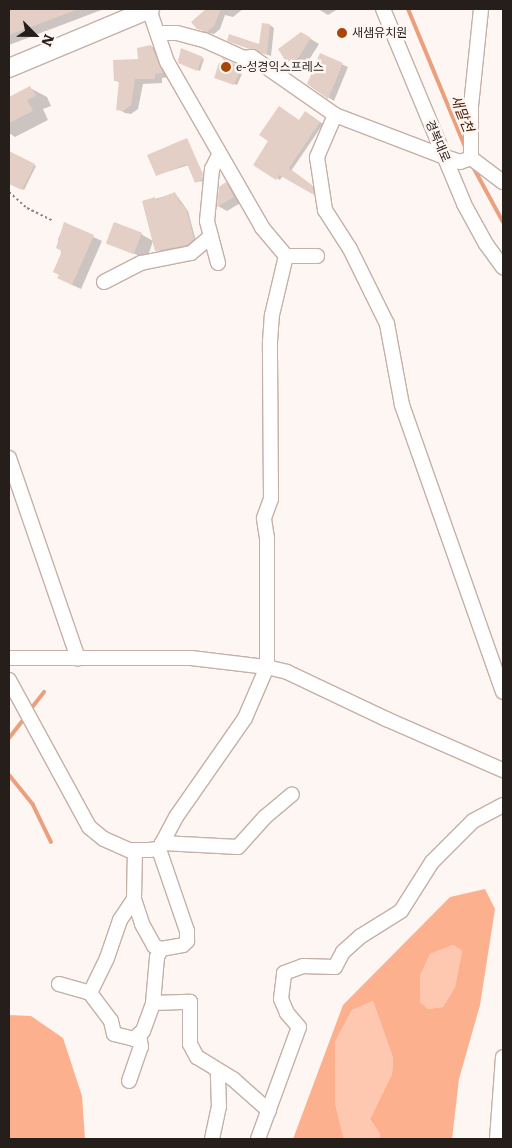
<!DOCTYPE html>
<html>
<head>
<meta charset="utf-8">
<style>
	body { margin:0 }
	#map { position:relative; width:512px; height:1148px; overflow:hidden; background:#fef6f2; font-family:Literata,"Noto Sans KR",serif }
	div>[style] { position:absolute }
	.green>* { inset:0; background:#fec7af }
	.forest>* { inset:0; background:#fdb08e }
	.shadow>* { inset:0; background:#0003 }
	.stream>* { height:4px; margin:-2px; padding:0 2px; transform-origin:2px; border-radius:2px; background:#ea9f7d }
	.building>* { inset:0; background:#e4cfc6; transform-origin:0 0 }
	.path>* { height:2px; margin-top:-1px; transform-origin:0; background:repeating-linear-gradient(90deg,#8e8682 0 2.5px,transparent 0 5px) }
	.roads { filter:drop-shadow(1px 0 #c5b0a7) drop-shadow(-1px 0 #c5b0a7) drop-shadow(0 1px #c5b0a7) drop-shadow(0 -1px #c5b0a7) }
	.minor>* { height:14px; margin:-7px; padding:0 7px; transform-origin:7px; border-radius:7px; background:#fff }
	.major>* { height:18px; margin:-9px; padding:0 9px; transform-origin:9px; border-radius:9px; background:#fff }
	.dots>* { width:14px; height:14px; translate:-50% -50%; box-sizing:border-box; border:2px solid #fef6f2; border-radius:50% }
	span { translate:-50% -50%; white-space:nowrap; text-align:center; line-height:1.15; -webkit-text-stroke:5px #fef6f2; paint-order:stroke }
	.poi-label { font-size:12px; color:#261e1b }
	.left { translate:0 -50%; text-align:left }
	.street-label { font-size:12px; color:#261e1b }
	.water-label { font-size:14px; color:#491b02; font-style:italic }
	.frame { position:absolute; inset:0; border:10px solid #261e1b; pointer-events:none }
	.north { position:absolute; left:10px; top:10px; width:50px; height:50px; -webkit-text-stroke:4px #fef6f2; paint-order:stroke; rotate:113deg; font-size:14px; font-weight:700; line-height:20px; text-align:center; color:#261e1b }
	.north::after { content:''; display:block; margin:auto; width:18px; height:22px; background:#261e1b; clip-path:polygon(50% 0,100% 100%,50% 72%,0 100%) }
</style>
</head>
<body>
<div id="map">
	<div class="green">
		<div style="clip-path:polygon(453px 945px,462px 951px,455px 987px,443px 1007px,428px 1009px,420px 1002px,420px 976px,430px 954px)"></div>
		<div style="clip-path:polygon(373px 1001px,393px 1058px,392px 1074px,370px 1119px,380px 1134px,379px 1139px,344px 1139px,335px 1103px,335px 1042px,352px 1010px)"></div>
	</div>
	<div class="forest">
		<div style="clip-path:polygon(evenodd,485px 889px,495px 909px,480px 1005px,459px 1079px,452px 1139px,379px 1139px,380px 1134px,370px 1119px,392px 1074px,393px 1058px,373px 1001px,352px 1010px,335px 1042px,335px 1103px,344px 1139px,293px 1139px,343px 1005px,450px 897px,485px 889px,453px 945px,462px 951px,455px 987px,443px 1007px,428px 1009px,420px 1002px,420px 976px,430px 954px,453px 945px)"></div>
		<div style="clip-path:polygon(9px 1015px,31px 1016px,63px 1038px,82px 1096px,85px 1139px,9px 1139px)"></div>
	</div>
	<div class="shadow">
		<div style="clip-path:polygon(9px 9px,104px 9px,9px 45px)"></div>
		<div style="clip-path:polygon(208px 9px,243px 9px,233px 17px,225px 15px,220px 29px,214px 34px,204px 32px,193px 22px)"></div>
		<div style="clip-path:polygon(318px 9px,338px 9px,328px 15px)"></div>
		<div style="clip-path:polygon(270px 25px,274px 28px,271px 56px,233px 43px,260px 46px)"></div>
		<div style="clip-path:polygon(301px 33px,319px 44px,307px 63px,301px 66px,286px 59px)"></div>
		<div style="clip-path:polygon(151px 46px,159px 50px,170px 77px,162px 78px,162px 83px,143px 84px,138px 109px,131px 114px,125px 113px,118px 109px,120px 83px,115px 80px,139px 61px)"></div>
		<div style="clip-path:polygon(182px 50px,204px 59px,200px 71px,178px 60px)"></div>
		<div style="clip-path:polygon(321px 55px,348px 67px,334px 101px,308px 84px)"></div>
		<div style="clip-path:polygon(226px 61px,239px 67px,237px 72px,242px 74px,237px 85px,218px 78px,234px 70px)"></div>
		<div style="clip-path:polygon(30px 88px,47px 97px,51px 106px,43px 109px,48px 120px,15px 137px,9px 133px,9px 98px)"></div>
		<div style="clip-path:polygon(309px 114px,323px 124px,291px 171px,315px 188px,316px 195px,283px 175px,280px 180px,255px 165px)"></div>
		<div style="clip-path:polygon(187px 139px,204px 181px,196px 182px,189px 165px,157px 175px)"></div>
		<div style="clip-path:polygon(9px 152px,36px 166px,24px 190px,9px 182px)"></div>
		<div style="clip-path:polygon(226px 183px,234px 188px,242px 202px,227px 211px,218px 206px,220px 187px)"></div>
		<div style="clip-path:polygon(175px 193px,188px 211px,196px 241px,190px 246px,159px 252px,155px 199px)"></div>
		<div style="clip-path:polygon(65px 224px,102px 241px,81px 289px,68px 283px,58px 239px)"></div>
		<div style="clip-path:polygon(141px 234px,153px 241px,147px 259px,108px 243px)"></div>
	</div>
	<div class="stream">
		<div style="left:408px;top:9px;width:152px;rotate:67.5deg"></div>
		<div style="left:472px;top:165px;width:65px;rotate:61.5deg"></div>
		<div style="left:30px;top:710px;width:23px;rotate:-52deg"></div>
		<div style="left:9px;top:738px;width:28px;rotate:-52deg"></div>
		<div style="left:9px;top:775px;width:38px;rotate:51deg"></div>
		<div style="left:33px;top:805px;width:41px;rotate:64.1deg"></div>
	</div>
	<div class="building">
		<div style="clip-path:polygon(9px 9px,76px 9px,76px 10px,9px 35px)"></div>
		<div style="clip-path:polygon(206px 9px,221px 9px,214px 26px,207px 32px,197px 29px,191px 22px)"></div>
		<div style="clip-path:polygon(262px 23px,270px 24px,267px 55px,227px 41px,229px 34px,259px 44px)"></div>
		<div style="clip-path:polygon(301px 32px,311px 38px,298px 58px,291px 62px,285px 60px,278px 49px)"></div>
		<div style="clip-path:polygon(151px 45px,163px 73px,155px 74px,155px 79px,135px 79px,131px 105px,123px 111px,116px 110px,119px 81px,114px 81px,113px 60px,138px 59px,137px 48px)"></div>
		<div style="clip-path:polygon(181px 48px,203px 57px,197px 71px,178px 63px)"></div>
		<div style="clip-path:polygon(320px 53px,343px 63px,328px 99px,307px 84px)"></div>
		<div style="clip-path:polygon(221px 57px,237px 65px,235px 70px,240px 71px,234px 85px,214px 78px,219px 63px,230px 67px)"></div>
		<div style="clip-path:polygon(30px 86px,36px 96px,27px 100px,33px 111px,9px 123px,9px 97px)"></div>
		<div style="clip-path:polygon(279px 106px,299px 120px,305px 111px,320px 122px,289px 168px,312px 185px,314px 195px,279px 175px,276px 180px,253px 165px,268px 141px,259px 135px)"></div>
		<div style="clip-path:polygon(187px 138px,203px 174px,202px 180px,195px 183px,187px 164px,156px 176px,147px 155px)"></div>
		<div style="clip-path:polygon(9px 151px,35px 164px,22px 190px,9px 184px)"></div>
		<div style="clip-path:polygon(226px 182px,234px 197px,217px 207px,219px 187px)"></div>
		<div style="clip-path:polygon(175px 192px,180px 203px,186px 208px,194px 239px,187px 245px,155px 251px,142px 201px,155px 197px,156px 200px)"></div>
		<div style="clip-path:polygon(64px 222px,94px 235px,72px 285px,57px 278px,59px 275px,53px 272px,62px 251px,56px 248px)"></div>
		<div style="left:114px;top:222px;width:30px;height:23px;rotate:21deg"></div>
	</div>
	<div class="path">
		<div style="left:9px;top:192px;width:24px;rotate:42deg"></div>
		<div style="left:27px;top:208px;width:28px;rotate:26deg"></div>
	</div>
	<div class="roads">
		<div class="minor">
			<div style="left:383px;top:9px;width:211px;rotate:67.4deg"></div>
			<div style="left:464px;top:204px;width:46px;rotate:61.2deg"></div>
			<div style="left:486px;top:244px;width:29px;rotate:54deg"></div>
			<div style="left:158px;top:33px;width:19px"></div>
			<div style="left:177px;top:33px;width:28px;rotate:15deg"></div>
			<div style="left:204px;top:40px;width:44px;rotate:24.2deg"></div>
			<div style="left:244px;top:58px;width:8px;rotate:-7deg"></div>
			<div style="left:252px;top:57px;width:101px;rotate:34.9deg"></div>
			<div style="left:335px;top:115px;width:118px;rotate:20.9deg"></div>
			<div style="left:445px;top:157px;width:16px;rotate:18deg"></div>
			<div style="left:460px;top:162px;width:12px;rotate:-20deg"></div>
			<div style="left:335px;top:115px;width:46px;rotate:113.2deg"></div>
			<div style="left:317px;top:157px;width:54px;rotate:81.4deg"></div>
			<div style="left:325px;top:210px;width:46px;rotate:57.3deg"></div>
			<div style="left:350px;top:249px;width:84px;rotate:63.7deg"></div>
			<div style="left:387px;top:324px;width:82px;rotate:79.5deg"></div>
			<div style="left:402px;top:405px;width:304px;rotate:70.6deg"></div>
			<div style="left:471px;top:158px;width:52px;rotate:-90deg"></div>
			<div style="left:471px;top:106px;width:98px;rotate:-84.1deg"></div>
			<div style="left:471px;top:158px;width:40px;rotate:37deg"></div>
			<div style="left:286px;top:256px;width:31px"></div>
			<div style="left:218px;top:263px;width:43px;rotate:-104.7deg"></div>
			<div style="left:207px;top:221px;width:52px;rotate:-84.5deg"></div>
			<div style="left:212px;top:169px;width:16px;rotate:-63deg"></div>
			<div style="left:104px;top:282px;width:42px;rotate:-27.2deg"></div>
			<div style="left:141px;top:263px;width:51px;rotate:-11.3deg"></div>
			<div style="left:191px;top:253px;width:26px;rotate:-40deg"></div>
			<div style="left:9px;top:458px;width:212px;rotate:71deg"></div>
			<div style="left:9px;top:658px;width:182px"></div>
			<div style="left:191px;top:658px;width:77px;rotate:6.8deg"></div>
			<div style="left:267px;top:667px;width:21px;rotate:14deg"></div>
			<div style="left:287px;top:672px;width:110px;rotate:25.4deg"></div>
			<div style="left:386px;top:719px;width:128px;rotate:23.6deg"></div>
			<div style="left:9px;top:680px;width:167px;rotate:61.4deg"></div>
			<div style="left:89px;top:827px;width:19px;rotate:39deg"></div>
			<div style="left:104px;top:839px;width:27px;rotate:24deg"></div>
			<div style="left:129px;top:850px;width:20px"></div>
			<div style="left:149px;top:850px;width:10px;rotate:-6deg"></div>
			<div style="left:159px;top:849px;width:36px;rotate:-62deg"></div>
			<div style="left:176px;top:817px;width:121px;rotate:-55.1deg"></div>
			<div style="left:245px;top:718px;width:56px;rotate:-66.7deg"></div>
			<div style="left:267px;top:667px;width:129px;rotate:-90deg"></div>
			<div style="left:267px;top:538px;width:20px;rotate:-99deg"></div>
			<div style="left:264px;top:518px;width:20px;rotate:-70deg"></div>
			<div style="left:271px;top:499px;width:157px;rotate:-90.4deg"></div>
			<div style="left:270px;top:342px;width:27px;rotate:-86deg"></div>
			<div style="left:272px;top:315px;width:61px;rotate:-76.7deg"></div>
			<div style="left:286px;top:256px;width:38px;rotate:-130deg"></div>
			<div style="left:262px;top:227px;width:190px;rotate:-119.9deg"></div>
			<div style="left:167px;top:62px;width:56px;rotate:-108.8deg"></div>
			<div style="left:162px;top:843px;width:76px;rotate:3deg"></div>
			<div style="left:238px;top:847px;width:40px;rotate:-48deg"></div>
			<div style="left:265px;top:817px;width:35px;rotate:-40deg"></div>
			<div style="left:135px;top:850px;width:49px;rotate:91.2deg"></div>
			<div style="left:134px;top:899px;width:26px;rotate:72deg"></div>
			<div style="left:142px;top:924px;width:25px;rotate:61deg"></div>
			<div style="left:154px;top:946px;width:8px;rotate:23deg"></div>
			<div style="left:161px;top:949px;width:22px;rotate:-10deg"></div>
			<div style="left:183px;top:945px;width:6px;rotate:-45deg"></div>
			<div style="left:187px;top:941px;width:10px;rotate:-90deg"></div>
			<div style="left:187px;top:931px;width:87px;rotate:-108.9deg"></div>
			<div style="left:59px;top:984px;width:32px;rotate:16deg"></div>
			<div style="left:90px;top:993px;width:35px;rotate:53deg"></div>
			<div style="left:111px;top:1021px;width:13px;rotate:77deg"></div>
			<div style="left:114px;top:1034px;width:21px;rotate:14deg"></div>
			<div style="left:134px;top:1039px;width:12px;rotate:-42deg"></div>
			<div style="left:143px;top:1031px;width:30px;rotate:-70deg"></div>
			<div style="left:153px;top:1003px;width:46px;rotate:-85deg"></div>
			<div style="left:157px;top:957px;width:9px;rotate:-63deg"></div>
			<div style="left:90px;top:993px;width:39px;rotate:-64deg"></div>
			<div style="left:107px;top:958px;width:40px;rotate:-71.1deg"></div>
			<div style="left:120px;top:920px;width:25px;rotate:-56deg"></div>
			<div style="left:153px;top:1003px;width:37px;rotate:-2deg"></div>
			<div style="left:190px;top:1002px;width:42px;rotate:90deg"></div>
			<div style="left:190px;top:1044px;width:15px;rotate:62deg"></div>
			<div style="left:197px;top:1057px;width:42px;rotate:31.4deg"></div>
			<div style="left:233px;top:1079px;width:48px;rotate:41.6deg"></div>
			<div style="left:129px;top:1081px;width:36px;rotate:-71deg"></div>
			<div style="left:141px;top:1047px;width:13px;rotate:-99deg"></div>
			<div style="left:212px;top:1139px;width:33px;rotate:-78deg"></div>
			<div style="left:219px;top:1107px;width:35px;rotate:-92deg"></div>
			<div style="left:258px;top:1139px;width:119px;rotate:-69.9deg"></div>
			<div style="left:299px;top:1027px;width:18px;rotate:-131deg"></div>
			<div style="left:287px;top:1013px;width:15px;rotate:-113deg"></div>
			<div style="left:281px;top:999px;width:26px;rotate:-83deg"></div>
			<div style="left:284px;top:973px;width:20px;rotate:-20deg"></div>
			<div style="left:303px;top:966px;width:32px;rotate:2deg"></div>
			<div style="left:335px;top:967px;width:17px;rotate:-62deg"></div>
			<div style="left:343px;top:952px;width:24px;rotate:-42deg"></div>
			<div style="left:361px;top:936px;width:47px;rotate:-32deg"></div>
			<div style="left:401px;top:911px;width:58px;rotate:-57.7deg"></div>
			<div style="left:432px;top:862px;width:58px;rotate:-45deg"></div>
			<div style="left:473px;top:821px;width:34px;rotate:-28deg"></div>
			<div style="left:497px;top:1139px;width:82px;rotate:-85.8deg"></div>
		</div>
		<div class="major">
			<div style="left:9px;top:68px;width:153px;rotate:-22.7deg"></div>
		</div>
	</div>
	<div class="dots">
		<div style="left:342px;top:33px;background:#a84608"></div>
		<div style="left:226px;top:67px;background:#a84608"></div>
	</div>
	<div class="poi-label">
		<span class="left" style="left:352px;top:33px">새샘유치원</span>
		<span class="left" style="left:236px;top:67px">e-성경익스프레스</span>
	</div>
	<div class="street-label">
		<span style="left:438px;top:141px;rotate:67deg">경복대로</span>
	</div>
	<div class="water-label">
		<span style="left:463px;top:113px;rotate:68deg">새말천</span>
	</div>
	<div class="frame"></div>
	<div class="north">N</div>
</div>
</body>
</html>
